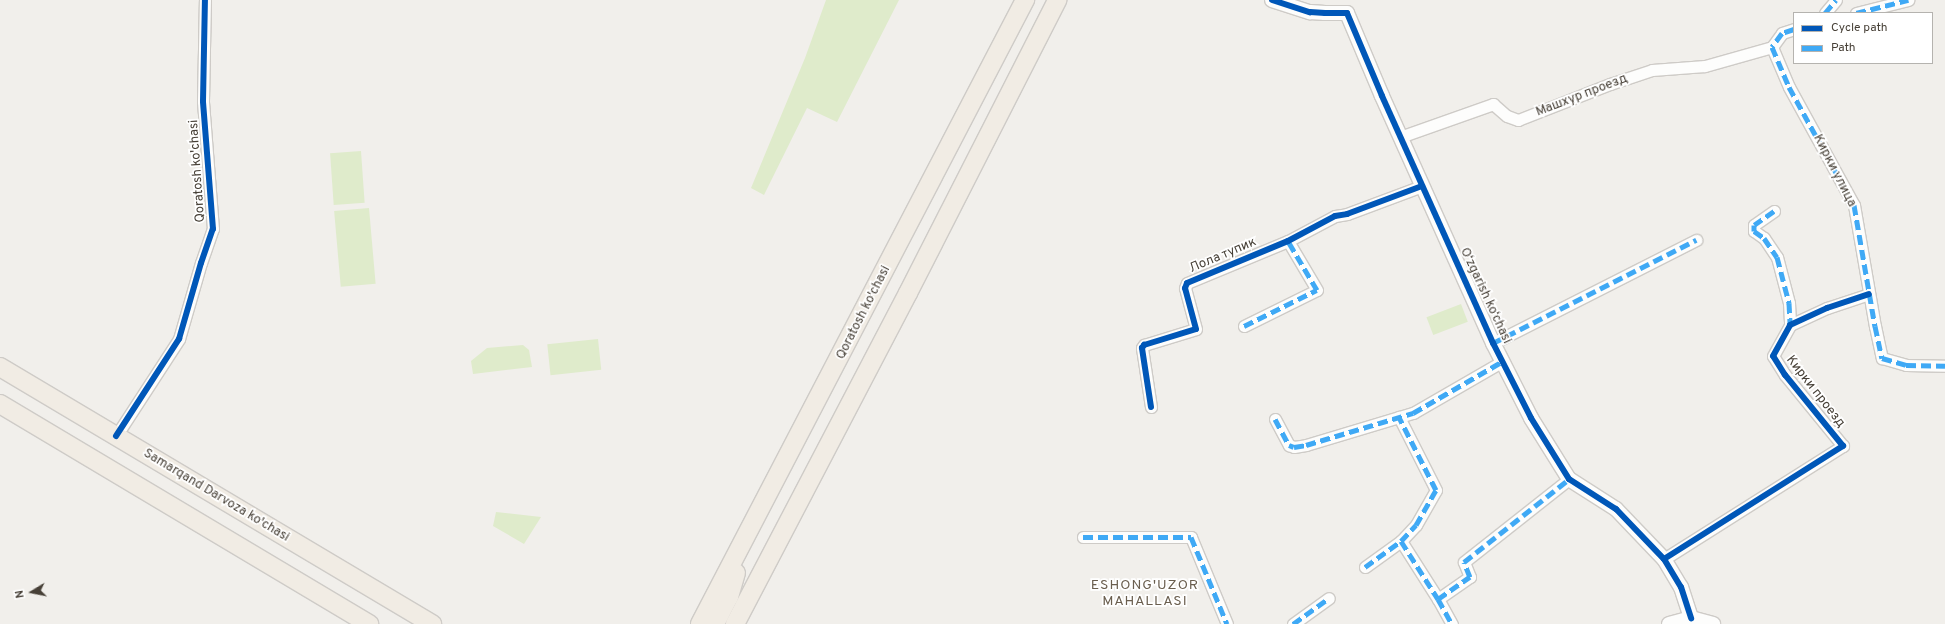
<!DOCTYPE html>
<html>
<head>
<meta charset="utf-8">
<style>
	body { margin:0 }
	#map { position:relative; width:1945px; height:624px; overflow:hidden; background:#f1efeb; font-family:Overpass,sans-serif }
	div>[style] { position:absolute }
	.green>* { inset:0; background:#dfebcb; transform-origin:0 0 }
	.roads { filter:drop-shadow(1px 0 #cecbc7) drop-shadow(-1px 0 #cecbc7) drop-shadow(0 1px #cecbc7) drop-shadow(0 -1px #cecbc7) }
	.minor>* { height:11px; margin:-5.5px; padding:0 5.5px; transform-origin:5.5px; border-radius:5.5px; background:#fdfdfc }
	.tertiary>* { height:14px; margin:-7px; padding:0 7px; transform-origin:7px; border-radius:7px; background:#fdfdfc }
	.primary>* { height:18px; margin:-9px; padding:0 9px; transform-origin:9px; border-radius:9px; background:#f1ece4 }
	.quiet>* { height:5px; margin-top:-2.5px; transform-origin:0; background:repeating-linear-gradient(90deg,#3fa9f5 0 10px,transparent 0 15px) }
	.cycleway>* { height:6px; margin:-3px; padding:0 3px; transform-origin:3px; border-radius:3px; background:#0057b8 }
	span { translate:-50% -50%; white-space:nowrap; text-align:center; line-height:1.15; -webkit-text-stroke:3.5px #fff; paint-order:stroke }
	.street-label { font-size:13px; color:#474037 }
	.neighbourhood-label { font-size:14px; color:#6a5e4e; letter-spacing:1px }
	.legend { position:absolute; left:1793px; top:12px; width:140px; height:52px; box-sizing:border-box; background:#fff; border:1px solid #b5b3af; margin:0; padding:5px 7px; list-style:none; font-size:12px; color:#474037 }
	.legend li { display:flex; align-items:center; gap:8px; height:20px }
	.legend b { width:20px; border:1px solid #b5b3af }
	.north { position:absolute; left:12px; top:572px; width:40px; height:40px; -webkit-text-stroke:3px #fff; paint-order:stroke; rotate:260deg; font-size:11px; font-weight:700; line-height:16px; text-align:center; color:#474037 }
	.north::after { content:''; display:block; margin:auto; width:14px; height:18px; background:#474037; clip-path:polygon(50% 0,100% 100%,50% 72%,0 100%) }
</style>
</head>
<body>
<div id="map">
	<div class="green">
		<div style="clip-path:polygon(826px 0,899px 0,837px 122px,807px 108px,764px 195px,751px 188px,805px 58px)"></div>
		<div style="left:361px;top:151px;width:52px;height:31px;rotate:86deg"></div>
		<div style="left:369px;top:208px;width:76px;height:35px;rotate:85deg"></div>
		<div style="left:1461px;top:304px;width:19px;height:37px;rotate:69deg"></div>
		<div style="left:598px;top:339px;width:31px;height:51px;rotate:84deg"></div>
		<div style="clip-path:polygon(523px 345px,529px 350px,532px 367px,473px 374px,471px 361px,487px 348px)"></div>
		<div style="clip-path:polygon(496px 512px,541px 517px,524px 544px,493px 526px)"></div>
	</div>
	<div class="roads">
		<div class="minor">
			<div style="left:1825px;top:13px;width:17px;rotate:-50deg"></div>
			<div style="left:1856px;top:13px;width:54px;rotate:-14deg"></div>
			<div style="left:1772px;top:47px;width:43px;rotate:67deg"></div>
			<div style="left:1789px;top:87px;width:135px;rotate:61.2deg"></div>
			<div style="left:1854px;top:205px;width:123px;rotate:80.2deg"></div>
			<div style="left:1875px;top:326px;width:33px;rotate:78deg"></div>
			<div style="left:1882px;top:358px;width:25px;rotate:16deg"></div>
			<div style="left:1906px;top:365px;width:39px;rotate:1deg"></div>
			<div style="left:1772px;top:47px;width:17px;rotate:-54deg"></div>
			<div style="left:1782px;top:33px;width:13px;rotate:-18deg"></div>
			<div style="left:1400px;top:137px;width:99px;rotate:-19.5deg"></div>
			<div style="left:1493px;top:104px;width:18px;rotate:41deg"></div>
			<div style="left:1507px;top:116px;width:12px;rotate:20deg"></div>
			<div style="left:1518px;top:120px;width:99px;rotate:-21.4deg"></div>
			<div style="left:1610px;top:84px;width:44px;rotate:-18.4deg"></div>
			<div style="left:1652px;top:70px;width:53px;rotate:-4.3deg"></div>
			<div style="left:1705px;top:66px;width:70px;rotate:-15.8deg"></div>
			<div style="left:1774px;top:211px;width:24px;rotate:145deg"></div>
			<div style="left:1754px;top:225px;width:6px;rotate:90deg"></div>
			<div style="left:1754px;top:231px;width:12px;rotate:35deg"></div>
			<div style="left:1764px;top:238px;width:23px;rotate:56deg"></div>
			<div style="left:1777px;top:257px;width:48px;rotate:75.4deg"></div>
			<div style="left:1789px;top:303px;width:22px;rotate:87deg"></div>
			<div style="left:1244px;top:326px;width:81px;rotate:-26.3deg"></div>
			<div style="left:1317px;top:290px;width:57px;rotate:-120.6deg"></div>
			<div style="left:1493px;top:343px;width:228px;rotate:-26.9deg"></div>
			<div style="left:1151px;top:407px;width:60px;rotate:-98.7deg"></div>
			<div style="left:1142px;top:348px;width:4px;rotate:-56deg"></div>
			<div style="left:1144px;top:345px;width:54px;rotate:-17.1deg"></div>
			<div style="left:1196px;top:329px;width:42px;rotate:-105deg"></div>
			<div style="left:1185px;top:288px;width:5px;rotate:-68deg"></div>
			<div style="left:1187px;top:283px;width:109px;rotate:-22.6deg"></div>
			<div style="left:1288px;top:241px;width:53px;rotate:-28deg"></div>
			<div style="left:1335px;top:216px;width:12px;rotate:-9deg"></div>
			<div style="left:1347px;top:214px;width:80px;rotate:-20.5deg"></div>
			<div style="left:1275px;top:419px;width:30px;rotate:62deg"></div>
			<div style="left:1289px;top:445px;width:5px;rotate:22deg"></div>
			<div style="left:1294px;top:447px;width:12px;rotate:-9deg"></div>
			<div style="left:1306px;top:445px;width:112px;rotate:-16.7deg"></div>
			<div style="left:1413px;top:413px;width:104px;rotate:-30deg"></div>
			<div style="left:116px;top:436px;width:116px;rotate:-57deg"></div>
			<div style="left:179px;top:339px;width:79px;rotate:-73.9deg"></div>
			<div style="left:201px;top:263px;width:36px;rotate:-71deg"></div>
			<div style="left:213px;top:229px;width:128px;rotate:-94.5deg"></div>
			<div style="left:203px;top:101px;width:101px;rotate:-88.9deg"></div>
			<div style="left:1083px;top:537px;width:108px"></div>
			<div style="left:1191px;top:537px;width:94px;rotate:67.5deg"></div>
			<div style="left:1401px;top:541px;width:69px;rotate:57.5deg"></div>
			<div style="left:1438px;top:599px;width:29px;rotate:61deg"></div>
			<div style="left:1664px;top:559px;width:212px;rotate:-32.3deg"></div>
			<div style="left:1843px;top:446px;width:92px;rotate:-129.2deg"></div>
			<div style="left:1785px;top:375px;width:22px;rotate:-122deg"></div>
			<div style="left:1773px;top:356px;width:35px;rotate:-61deg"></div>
			<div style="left:1790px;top:325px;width:41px;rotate:-24.7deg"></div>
			<div style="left:1827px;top:308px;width:44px;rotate:-18.4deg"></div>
			<div style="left:1365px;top:567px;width:44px;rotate:-35.8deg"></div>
			<div style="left:1401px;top:541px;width:22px;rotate:-47deg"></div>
			<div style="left:1416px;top:525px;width:40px;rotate:-60.3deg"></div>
			<div style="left:1436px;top:490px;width:82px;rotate:-116.9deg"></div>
			<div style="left:1438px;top:599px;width:39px;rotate:-35deg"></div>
			<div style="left:1470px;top:577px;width:16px;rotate:-112deg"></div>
			<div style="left:1464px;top:562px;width:134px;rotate:-38.3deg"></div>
			<div style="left:1293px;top:624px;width:44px;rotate:-35.8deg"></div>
		</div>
		<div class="tertiary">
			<div style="left:1272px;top:0;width:40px;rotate:18deg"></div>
			<div style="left:1310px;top:12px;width:15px;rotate:4deg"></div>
			<div style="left:1325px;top:13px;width:22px"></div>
			<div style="left:1347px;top:13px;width:90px;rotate:67.1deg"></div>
			<div style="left:1382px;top:96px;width:271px;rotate:65.8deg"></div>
			<div style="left:1493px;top:343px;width:84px;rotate:63.1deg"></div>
			<div style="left:1531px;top:418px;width:72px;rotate:58.1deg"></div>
			<div style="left:1569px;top:479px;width:56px;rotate:32.6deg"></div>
			<div style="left:1616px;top:509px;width:69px;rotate:46.2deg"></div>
			<div style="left:1664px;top:559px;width:33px;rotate:59deg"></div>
			<div style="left:1681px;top:587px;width:33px;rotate:72deg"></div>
			<div style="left:1669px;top:624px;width:23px;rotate:-15deg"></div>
			<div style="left:1691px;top:618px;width:23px;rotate:15deg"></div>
		</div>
		<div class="primary">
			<div style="left:0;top:367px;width:503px;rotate:30.75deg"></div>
			<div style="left:0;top:404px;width:430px;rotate:30.8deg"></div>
			<div style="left:700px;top:624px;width:704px;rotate:-62.49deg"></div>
			<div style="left:715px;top:624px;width:30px;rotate:-63deg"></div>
			<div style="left:729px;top:597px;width:25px;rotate:-74deg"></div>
			<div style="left:735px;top:624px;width:373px;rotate:-62.4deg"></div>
			<div style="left:908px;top:293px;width:329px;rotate:-63deg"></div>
		</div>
	</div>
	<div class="quiet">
		<div style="left:1825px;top:13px;width:17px;rotate:-50deg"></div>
		<div style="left:1856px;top:13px;width:54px;rotate:-14deg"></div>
		<div style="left:1794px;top:29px;width:13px;rotate:162deg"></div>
		<div style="left:1782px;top:33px;width:17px;rotate:126deg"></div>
		<div style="left:1772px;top:47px;width:43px;rotate:67deg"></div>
		<div style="left:1789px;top:87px;width:135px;rotate:61.2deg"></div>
		<div style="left:1854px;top:205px;width:123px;rotate:80.2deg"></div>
		<div style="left:1875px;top:326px;width:33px;rotate:78deg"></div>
		<div style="left:1882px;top:358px;width:25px;rotate:16deg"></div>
		<div style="left:1906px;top:365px;width:39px;rotate:1deg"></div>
		<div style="left:1774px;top:211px;width:24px;rotate:145deg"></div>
		<div style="left:1754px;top:225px;width:6px;rotate:90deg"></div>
		<div style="left:1754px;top:231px;width:12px;rotate:35deg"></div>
		<div style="left:1764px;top:238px;width:23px;rotate:56deg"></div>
		<div style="left:1777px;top:257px;width:48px;rotate:75.4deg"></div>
		<div style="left:1789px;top:303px;width:22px;rotate:87deg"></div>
		<div style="left:1244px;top:326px;width:81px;rotate:-26.3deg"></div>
		<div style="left:1317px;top:290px;width:57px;rotate:-120.6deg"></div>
		<div style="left:1493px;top:343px;width:228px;rotate:-26.9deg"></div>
		<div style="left:1275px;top:419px;width:30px;rotate:62deg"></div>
		<div style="left:1289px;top:445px;width:5px;rotate:22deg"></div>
		<div style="left:1294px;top:447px;width:12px;rotate:-9deg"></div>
		<div style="left:1306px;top:445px;width:112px;rotate:-16.7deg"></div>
		<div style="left:1413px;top:413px;width:104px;rotate:-30deg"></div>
		<div style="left:1083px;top:537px;width:108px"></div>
		<div style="left:1191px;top:537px;width:94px;rotate:67.5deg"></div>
		<div style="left:1401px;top:541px;width:69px;rotate:57.5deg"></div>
		<div style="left:1438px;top:599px;width:29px;rotate:61deg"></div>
		<div style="left:1365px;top:567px;width:44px;rotate:-35.8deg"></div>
		<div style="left:1401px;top:541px;width:22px;rotate:-47deg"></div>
		<div style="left:1416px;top:525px;width:40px;rotate:-60.3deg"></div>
		<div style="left:1436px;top:490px;width:82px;rotate:-116.9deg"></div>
		<div style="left:1438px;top:599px;width:39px;rotate:-35deg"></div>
		<div style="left:1470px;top:577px;width:16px;rotate:-112deg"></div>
		<div style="left:1464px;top:562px;width:134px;rotate:-38.3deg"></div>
		<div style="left:1293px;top:624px;width:44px;rotate:-35.8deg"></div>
	</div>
	<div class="cycleway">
		<div style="left:1272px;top:0;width:40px;rotate:18deg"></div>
		<div style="left:1310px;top:12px;width:15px;rotate:4deg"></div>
		<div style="left:1325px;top:13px;width:22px"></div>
		<div style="left:1347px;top:13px;width:90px;rotate:67.1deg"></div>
		<div style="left:1382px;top:96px;width:271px;rotate:65.8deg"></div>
		<div style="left:1493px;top:343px;width:84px;rotate:63.1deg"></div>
		<div style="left:1531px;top:418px;width:72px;rotate:58.1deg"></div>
		<div style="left:1569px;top:479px;width:56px;rotate:32.6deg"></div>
		<div style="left:1616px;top:509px;width:69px;rotate:46.2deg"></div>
		<div style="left:1664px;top:559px;width:33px;rotate:59deg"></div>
		<div style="left:1681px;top:587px;width:33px;rotate:72deg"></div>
		<div style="left:1151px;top:407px;width:60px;rotate:-98.7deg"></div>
		<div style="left:1142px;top:348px;width:4px;rotate:-56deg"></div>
		<div style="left:1144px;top:345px;width:54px;rotate:-17.1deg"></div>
		<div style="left:1196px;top:329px;width:42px;rotate:-105deg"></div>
		<div style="left:1185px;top:288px;width:5px;rotate:-68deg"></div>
		<div style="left:1187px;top:283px;width:109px;rotate:-22.6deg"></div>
		<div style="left:1288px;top:241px;width:53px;rotate:-28deg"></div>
		<div style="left:1335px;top:216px;width:12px;rotate:-9deg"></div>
		<div style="left:1347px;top:214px;width:80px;rotate:-20.5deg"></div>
		<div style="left:116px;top:436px;width:116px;rotate:-57deg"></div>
		<div style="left:179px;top:339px;width:79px;rotate:-73.9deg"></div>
		<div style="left:201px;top:263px;width:36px;rotate:-71deg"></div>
		<div style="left:213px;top:229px;width:128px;rotate:-94.5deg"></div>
		<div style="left:203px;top:101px;width:101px;rotate:-88.9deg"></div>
		<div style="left:1664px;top:559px;width:212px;rotate:-32.3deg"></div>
		<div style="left:1843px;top:446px;width:92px;rotate:-129.2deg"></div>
		<div style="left:1785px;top:375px;width:22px;rotate:-122deg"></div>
		<div style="left:1773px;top:356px;width:35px;rotate:-61deg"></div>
		<div style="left:1790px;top:325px;width:41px;rotate:-24.7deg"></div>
		<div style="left:1827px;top:308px;width:44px;rotate:-18.4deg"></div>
	</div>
	<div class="street-label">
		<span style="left:1582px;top:96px;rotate:-21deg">Машхур проезд</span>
		<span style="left:198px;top:171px;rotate:-94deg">Qoratosh ko'chasi</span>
		<span style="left:1834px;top:171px;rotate:63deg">Кирки улица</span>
		<span style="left:1223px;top:256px;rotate:-23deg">Лола тупик</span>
		<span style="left:1485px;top:296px;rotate:65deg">O‘zgarish ko‘chasi</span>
		<span style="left:864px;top:313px;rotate:-63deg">Qoratosh ko'chasi</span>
		<span style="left:1815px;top:392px;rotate:52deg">Кирки проезд</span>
		<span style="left:216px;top:496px;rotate:31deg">Samarqand Darvoza ko'chasi</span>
	</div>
	<div class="neighbourhood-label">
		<span style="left:1145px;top:594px">ESHONG'UZOR<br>MAHALLASI</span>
	</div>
	<ul class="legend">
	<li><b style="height:5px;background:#0057b8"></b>Cycle path</li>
	<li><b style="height:5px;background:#3fa9f5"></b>Path</li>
	</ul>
	<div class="north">N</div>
</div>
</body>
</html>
